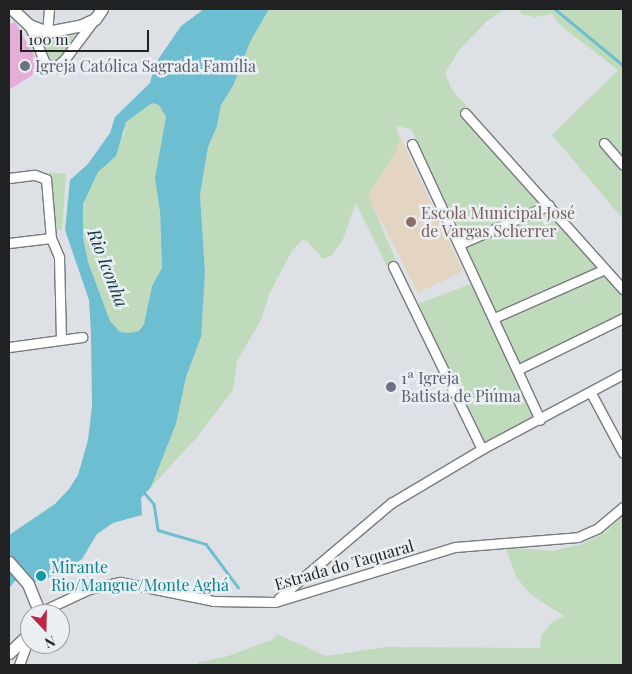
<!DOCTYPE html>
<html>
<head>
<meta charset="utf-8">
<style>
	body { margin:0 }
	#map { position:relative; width:632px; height:674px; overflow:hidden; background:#dde1e5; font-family:"Playfair Display",serif }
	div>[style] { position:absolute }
	.education>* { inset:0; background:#e4d4c2 }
	.green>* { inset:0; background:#bfdbbb }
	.water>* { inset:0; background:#6ebed1 }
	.stream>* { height:2.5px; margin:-1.25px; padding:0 1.25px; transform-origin:1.25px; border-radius:1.25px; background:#6ebed1 }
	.building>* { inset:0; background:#e4aed8 }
	.roads { filter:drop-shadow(1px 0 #777b7e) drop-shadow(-1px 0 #777b7e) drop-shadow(0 1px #777b7e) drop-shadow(0 -1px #777b7e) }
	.minor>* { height:9px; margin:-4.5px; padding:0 4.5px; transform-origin:4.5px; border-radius:4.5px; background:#fff }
	.major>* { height:11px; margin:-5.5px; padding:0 5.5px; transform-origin:5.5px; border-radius:5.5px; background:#fff }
	.dots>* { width:14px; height:14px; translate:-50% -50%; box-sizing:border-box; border:2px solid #eaeff3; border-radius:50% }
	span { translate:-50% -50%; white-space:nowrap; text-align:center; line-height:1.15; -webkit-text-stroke:5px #eaeff3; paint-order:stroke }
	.worship-label { font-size:16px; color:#5b616d }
	.left { translate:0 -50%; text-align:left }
	.education-label { font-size:16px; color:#785e54 }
	.street-label { font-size:16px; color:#1f2122 }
	.culture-label { font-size:16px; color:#0d838f }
	.water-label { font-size:18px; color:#123841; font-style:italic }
	.frame { position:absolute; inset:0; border:10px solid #1f2122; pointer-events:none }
	.north { position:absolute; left:20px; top:604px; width:50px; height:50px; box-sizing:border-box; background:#eaeff3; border:1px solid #999d9f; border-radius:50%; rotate:159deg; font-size:14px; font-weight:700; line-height:20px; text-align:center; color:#1f2122 }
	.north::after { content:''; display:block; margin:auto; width:18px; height:22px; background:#ba2845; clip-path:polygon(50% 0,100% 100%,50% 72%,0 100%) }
	.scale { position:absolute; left:20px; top:30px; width:129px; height:22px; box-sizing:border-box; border:2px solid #1f2122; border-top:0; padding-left:6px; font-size:15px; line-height:18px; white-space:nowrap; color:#1f2122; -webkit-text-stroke:4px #eaeff3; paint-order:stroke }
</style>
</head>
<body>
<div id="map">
	<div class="education">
		<div style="clip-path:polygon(398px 132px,463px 271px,418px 293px,357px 174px)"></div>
	</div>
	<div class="green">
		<div style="clip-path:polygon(evenodd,269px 9px,505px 9px,487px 21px,460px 49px,445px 73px,452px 90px,476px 116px,475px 125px,623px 296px,623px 317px,525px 374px,535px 424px,479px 454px,356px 203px,342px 242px,332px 255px,323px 259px,307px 241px,302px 240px,293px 249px,269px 294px,262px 318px,237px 361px,233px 390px,198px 436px,151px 487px,176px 424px,186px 377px,200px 340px,205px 272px,200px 195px,208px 147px,217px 126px,221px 105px,233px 86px,250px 42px,269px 9px,396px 126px,411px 129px,479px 281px,415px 305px,368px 195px,394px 155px,400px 140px,396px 126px)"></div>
		<div style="clip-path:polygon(520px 9px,623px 9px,623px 219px,552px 135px,618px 70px,561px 26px,552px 14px,535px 17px,521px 14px)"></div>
		<div style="clip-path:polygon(77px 32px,58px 63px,49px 64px,38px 39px)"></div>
		<div style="clip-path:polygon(152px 103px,159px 105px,166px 117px,159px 201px,162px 268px,152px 286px,144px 324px,139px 331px,129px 333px,120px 332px,110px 321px,88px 262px,83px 237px,83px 204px,98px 172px,124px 134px,126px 122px)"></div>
		<div style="clip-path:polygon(50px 172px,66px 174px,62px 230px,51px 229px)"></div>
		<div style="clip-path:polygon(623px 516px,623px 665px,198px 665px,198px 662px,225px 657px,272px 640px,277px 634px,326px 656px,386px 647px,540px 648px,541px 636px,552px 622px,564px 616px,530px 594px,517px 578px,505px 547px,553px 551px,582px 544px,606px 532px)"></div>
	</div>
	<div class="water">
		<div style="clip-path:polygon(evenodd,204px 9px,269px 9px,250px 42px,233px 86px,221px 105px,217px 126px,208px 147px,200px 195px,205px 272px,201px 337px,186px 377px,176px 424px,151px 487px,141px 498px,142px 515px,113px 523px,97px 534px,82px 559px,58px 574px,38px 582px,15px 581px,9px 588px,9px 535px,55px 504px,69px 489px,78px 475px,88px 440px,92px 406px,91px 334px,89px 300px,65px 230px,70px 180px,88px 164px,110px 133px,115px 117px,150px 83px,155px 64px,181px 26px,204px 9px,152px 103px,159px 105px,166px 117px,155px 178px,160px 212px,162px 268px,152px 286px,144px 324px,139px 331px,129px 333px,120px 332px,110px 321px,88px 262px,83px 237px,83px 204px,98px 172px,116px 156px,126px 122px,152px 103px)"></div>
	</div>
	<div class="stream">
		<div style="left:555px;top:9px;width:88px;rotate:39.5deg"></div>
		<div style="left:143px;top:491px;width:17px;rotate:50deg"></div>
		<div style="left:154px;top:504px;width:26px;rotate:81deg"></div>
		<div style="left:158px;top:530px;width:50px;rotate:16.3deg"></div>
		<div style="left:206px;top:544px;width:54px;rotate:53.3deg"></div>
	</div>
	<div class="building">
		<div style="clip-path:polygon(15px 22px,42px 69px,9px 90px,9px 24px)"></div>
	</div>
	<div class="roads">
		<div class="minor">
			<div style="left:29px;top:25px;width:41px;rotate:67.2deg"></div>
			<div style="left:45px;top:63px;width:10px;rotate:29deg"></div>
			<div style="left:54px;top:68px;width:13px;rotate:-39deg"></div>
			<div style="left:64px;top:60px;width:50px;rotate:-53.1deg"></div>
			<div style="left:47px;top:32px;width:23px;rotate:-85deg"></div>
			<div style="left:465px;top:113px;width:237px;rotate:48.1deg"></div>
			<div style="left:604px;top:143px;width:29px;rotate:49deg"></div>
			<div style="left:412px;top:144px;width:304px;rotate:65.1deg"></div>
			<div style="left:9px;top:178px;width:26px;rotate:-7deg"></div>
			<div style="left:35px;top:175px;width:12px;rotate:20deg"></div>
			<div style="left:46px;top:179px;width:59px;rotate:85.2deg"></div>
			<div style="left:51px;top:238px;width:21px;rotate:67deg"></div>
			<div style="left:59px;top:257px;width:82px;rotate:88.6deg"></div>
			<div style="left:9px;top:243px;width:42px;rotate:-6.8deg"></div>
			<div style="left:460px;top:244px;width:97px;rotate:-23.7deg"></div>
			<div style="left:393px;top:266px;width:203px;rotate:64.1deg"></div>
			<div style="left:494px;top:318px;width:121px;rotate:-23.8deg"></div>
			<div style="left:9px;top:347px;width:74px;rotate:-7.8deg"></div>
			<div style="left:519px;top:369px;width:116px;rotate:-26.1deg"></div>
			<div style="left:591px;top:393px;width:68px;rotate:61.9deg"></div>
			<div style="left:279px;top:598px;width:147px;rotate:-40.3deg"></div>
			<div style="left:391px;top:503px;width:106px;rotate:-30.7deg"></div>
			<div style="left:482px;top:449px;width:160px;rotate:-28deg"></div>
			<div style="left:40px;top:612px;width:54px;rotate:-25.1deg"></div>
			<div style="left:89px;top:589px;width:32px;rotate:-13deg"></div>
			<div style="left:120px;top:582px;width:95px;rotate:11.5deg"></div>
			<div style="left:213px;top:601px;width:62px;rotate:0.9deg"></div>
			<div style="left:275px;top:602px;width:188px;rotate:-17deg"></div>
			<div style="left:455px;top:547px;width:123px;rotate:-4.6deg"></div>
			<div style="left:578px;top:537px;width:22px;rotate:-24deg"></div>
			<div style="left:598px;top:528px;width:33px;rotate:-40deg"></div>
			<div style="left:19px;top:665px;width:33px;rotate:-70deg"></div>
		</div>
		<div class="major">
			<div style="left:12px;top:9px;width:23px;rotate:43deg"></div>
			<div style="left:29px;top:25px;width:19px;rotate:21deg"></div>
			<div style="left:47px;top:32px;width:36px;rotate:-11deg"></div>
			<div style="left:82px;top:25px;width:14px;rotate:-25deg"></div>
			<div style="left:95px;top:19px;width:12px;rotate:-55deg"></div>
			<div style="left:9px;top:562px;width:29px;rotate:49deg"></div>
			<div style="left:28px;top:584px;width:32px;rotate:68deg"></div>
			<div style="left:9px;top:653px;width:29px;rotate:-44deg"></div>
		</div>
	</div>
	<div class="dots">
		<div style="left:25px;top:66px;background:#6b7280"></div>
		<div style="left:411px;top:222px;background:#8d6e63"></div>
		<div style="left:391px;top:387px;background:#6b7280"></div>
		<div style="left:41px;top:576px;background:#0f9aa8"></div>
	</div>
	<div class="worship-label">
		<span class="left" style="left:35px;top:66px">Igreja Católica Sagrada Família</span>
		<span class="left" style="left:401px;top:387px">1ª Igreja<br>Batista de Piúma</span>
	</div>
	<div class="education-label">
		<span class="left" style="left:421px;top:222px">Escola Municipal José<br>de Vargas Scherrer</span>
	</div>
	<div class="street-label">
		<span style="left:344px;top:565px;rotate:-16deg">Estrada do Taquaral</span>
	</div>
	<div class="culture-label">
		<span class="left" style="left:51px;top:576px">Mirante<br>Rio/Mangue/Monte Aghá</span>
	</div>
	<div class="water-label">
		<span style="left:108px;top:268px;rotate:69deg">Rio Iconha</span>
	</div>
	<div class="frame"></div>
	<div class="north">N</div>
	<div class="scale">100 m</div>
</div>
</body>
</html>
